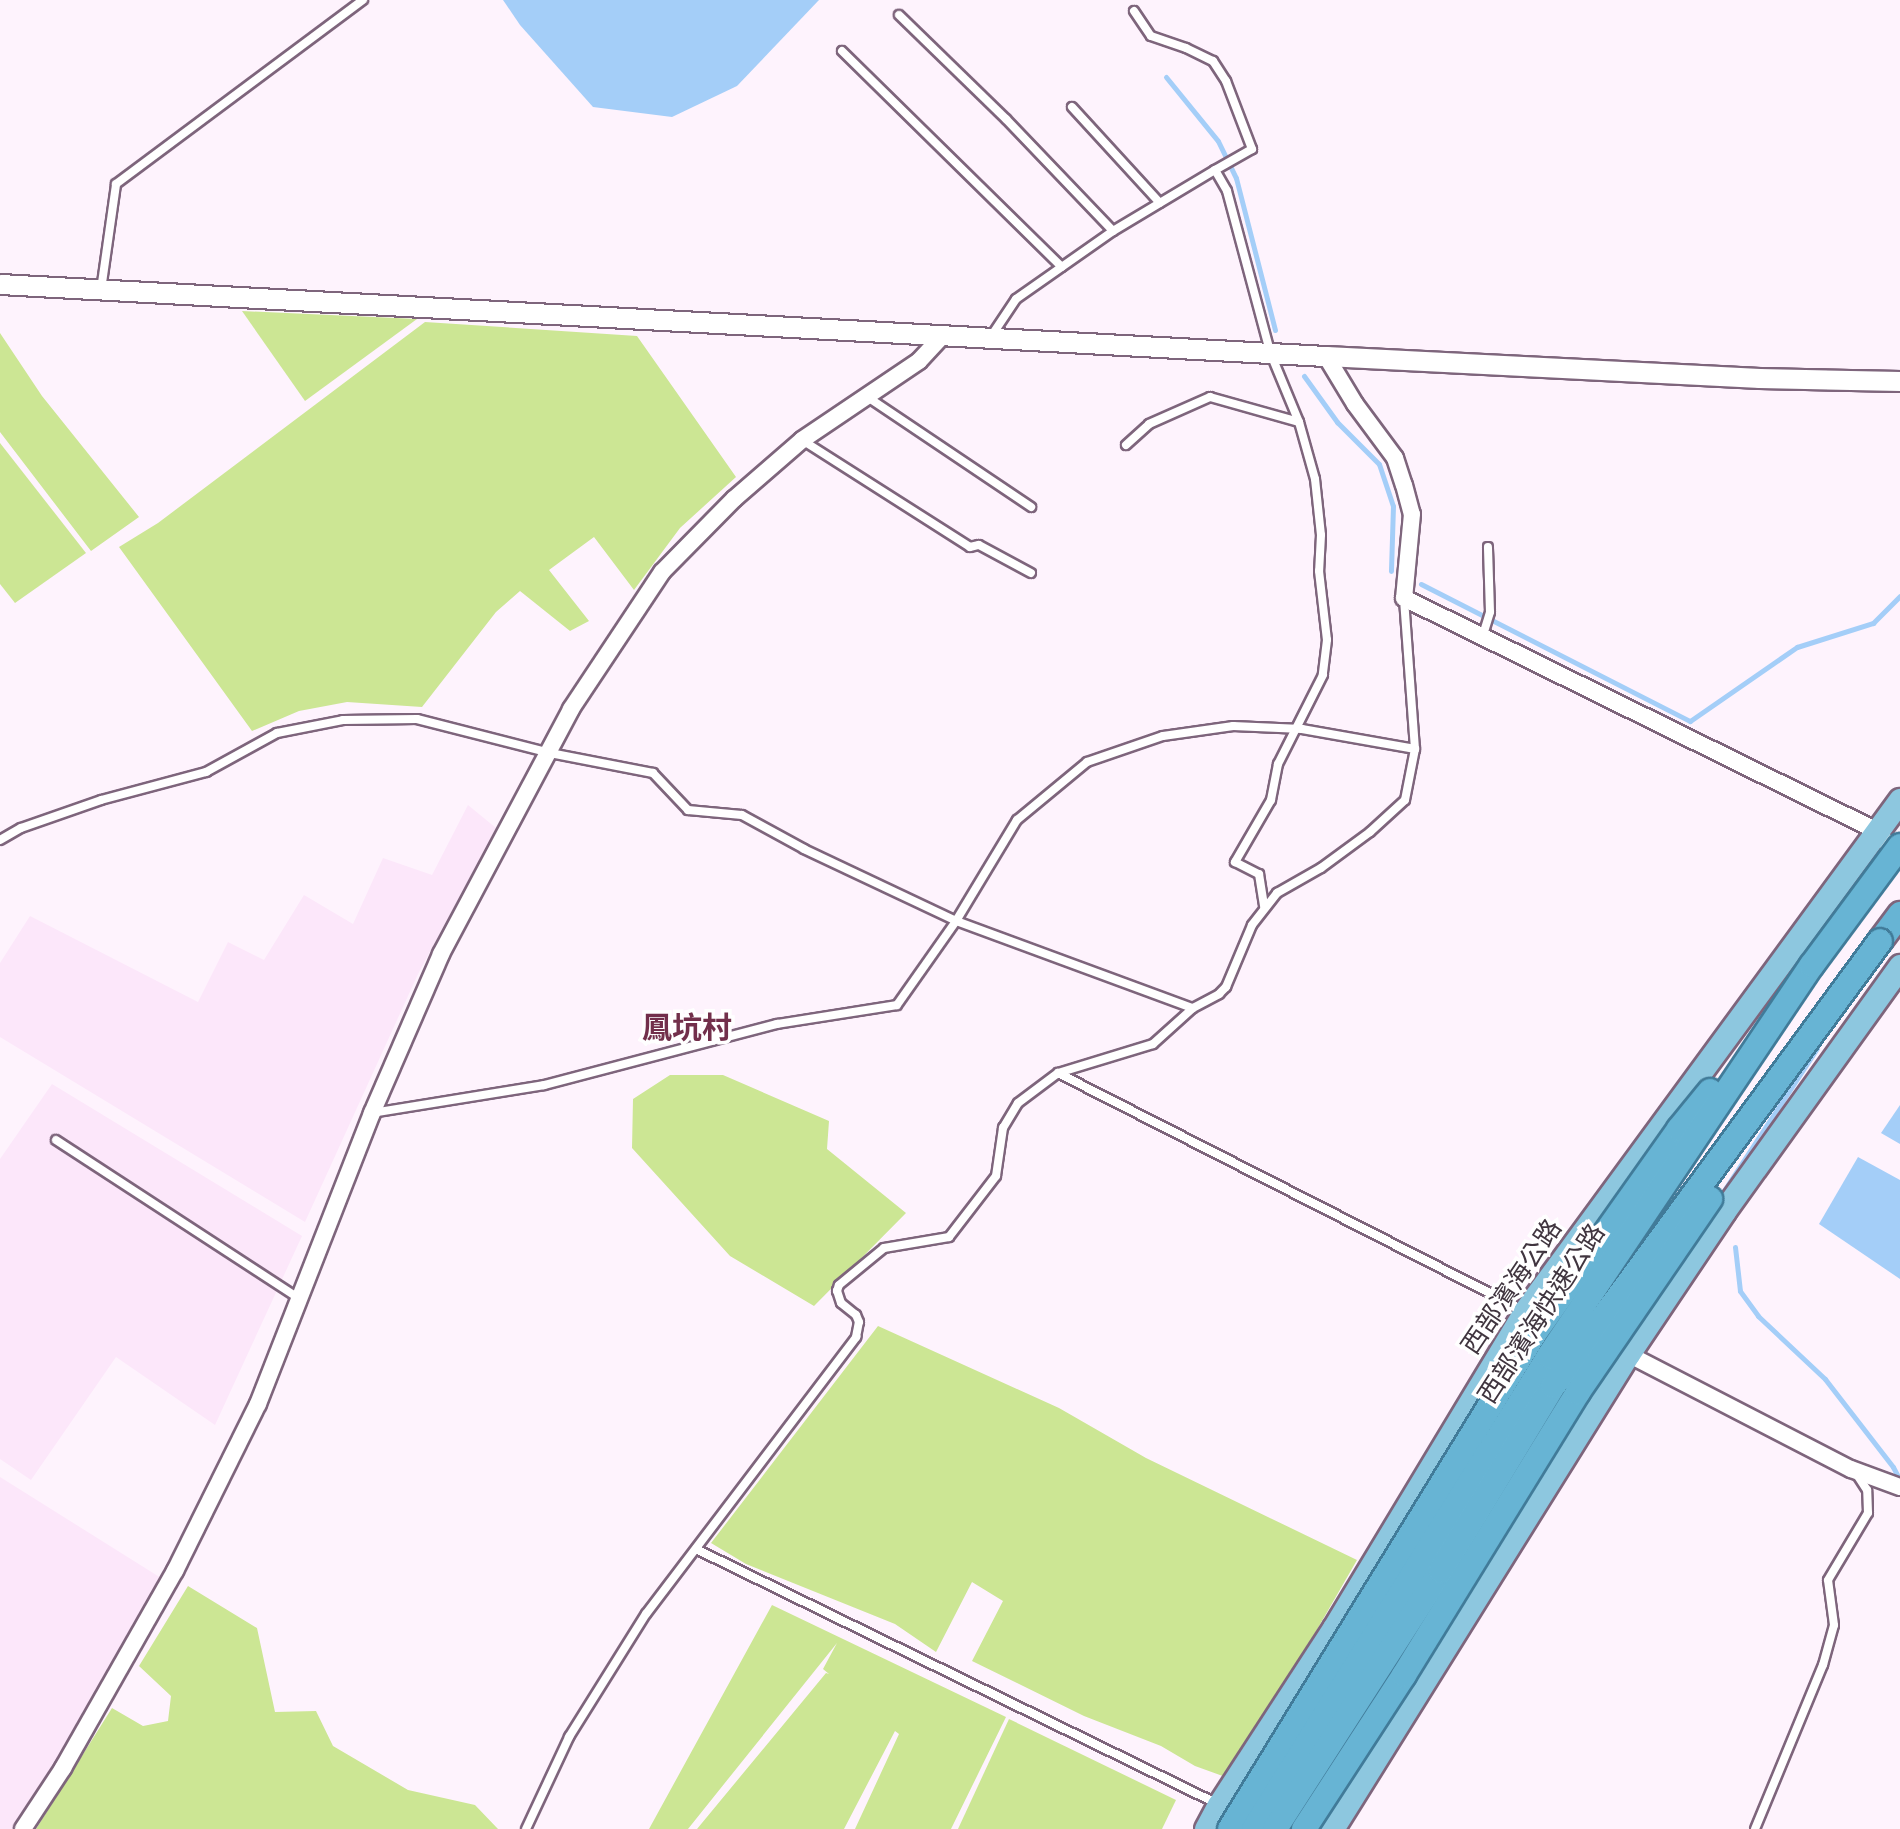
<!DOCTYPE html>
<html>
<head>
<meta charset="utf-8">
<style>
	body { margin:0 }
	#map { position:relative; width:1900px; height:1829px; overflow:hidden; background:#fef3fd; font-family:Karla,"Noto Sans TC",sans-serif }
	div>[style] { position:absolute }
	.built>* { inset:0; background:#fce7fa }
	.green>* { inset:0; background:#cce694 }
	.water>* { inset:0; background:#a4cef8 }
	.stream>* { height:5px; margin:-2.5px; padding:0 2.5px; transform-origin:2.5px; border-radius:2.5px; background:#a4cef8 }
	.roads { filter:drop-shadow(2px 0 #7e657c) drop-shadow(-2px 0 #7e657c) drop-shadow(0 2px #7e657c) drop-shadow(0 -2px #7e657c) }
	.service>* { height:8px; margin:-4px; padding:0 4px; transform-origin:4px; border-radius:4px; background:#fff }
	.minor>* { height:16px; margin:-8px; padding:0 8px; transform-origin:8px; border-radius:8px; background:#fff }
	.tertiary>* { height:19px; margin:-9.5px; padding:0 9.5px; transform-origin:9.5px; border-radius:9.5px; background:#fff }
	.primary>* { height:23px; margin:-11.5px; padding:0 11.5px; transform-origin:11.5px; border-radius:11.5px; background:#8dc7df }
	.trunk>* { height:24px; margin:-12px; padding:0 12px; transform-origin:12px; border-radius:12px; background:#67b4d4 }
	.bridges { filter:drop-shadow(2px 0 #417b99) drop-shadow(-2px 0 #417b99) drop-shadow(0 2px #417b99) drop-shadow(0 -2px #417b99) }
	.trunk-bridge>* { height:24px; margin:-12px; padding:0 12px; transform-origin:12px; border-radius:12px; background:#67b4d4 }
	span { translate:-50% -50%; white-space:nowrap; text-align:center; line-height:1.15; -webkit-text-stroke:7px #fff; paint-order:stroke }
	.street-label { font-size:26px; color:#40353f }
	.quarter-label { font-size:30px; color:#722f4b; font-weight:700 }
</style>
</head>
<body>
<div id="map">
	<div class="built">
		<div style="clip-path:polygon(468px 805px,496px 828px,418px 974px,305px 1222px,0 1037px,0 963px,30px 916px,198px 1002px,228px 942px,264px 960px,304px 895px,353px 924px,383px 858px,432px 875px)"></div>
		<div style="clip-path:polygon(52px 1084px,302px 1236px,215px 1425px,116px 1357px,31px 1480px,0 1459px,0 1159px)"></div>
		<div style="clip-path:polygon(0 1477px,169px 1583px,12px 1829px,0 1829px)"></div>
	</div>
	<div class="green">
		<div style="clip-path:polygon(242px 311px,417px 319px,305px 401px)"></div>
		<div style="clip-path:polygon(425px 322px,637px 336px,736px 477px,680px 528px,634px 590px,594px 537px,549px 570px,589px 621px,570px 631px,520px 591px,496px 612px,422px 707px,347px 702px,299px 711px,252px 731px,119px 547px,158px 523px)"></div>
		<div style="clip-path:polygon(0 333px,42px 396px,139px 517px,91px 551px,0 432px)"></div>
		<div style="clip-path:polygon(0 443px,86px 553px,15px 603px,0 584px)"></div>
		<div style="clip-path:polygon(670px 1075px,723px 1075px,829px 1121px,827px 1149px,906px 1213px,814px 1306px,730px 1256px,632px 1148px,633px 1099px)"></div>
		<div style="clip-path:polygon(878px 1326px,1059px 1408px,1146px 1458px,1357px 1560px,1231px 1779px,1195px 1766px,1161px 1746px,1084px 1716px,972px 1661px,1003px 1601px,972px 1582px,936px 1652px,895px 1624px,746px 1564px,711px 1543px)"></div>
		<div style="clip-path:polygon(188px 1586px,257px 1628px,275px 1712px,316px 1711px,333px 1746px,408px 1790px,475px 1805px,498px 1829px,36px 1829px,112px 1708px,143px 1726px,168px 1721px,171px 1696px,139px 1666px)"></div>
		<div style="clip-path:polygon(772px 1605px,1006px 1717px,951px 1829px,855px 1829px,899px 1734px,895px 1731px,844px 1829px,697px 1829px,826px 1673px,829px 1674px,823px 1669px,837px 1643px,688px 1829px,649px 1829px)"></div>
		<div style="clip-path:polygon(1009px 1719px,1176px 1800px,1162px 1829px,958px 1829px)"></div>
	</div>
	<div class="water">
		<div style="clip-path:polygon(503px 0,819px 0,737px 86px,672px 117px,593px 107px,520px 25px)"></div>
		<div style="clip-path:polygon(1900px 1105px,1900px 1144px,1881px 1133px)"></div>
		<div style="clip-path:polygon(1858px 1157px,1900px 1180px,1900px 1279px,1819px 1224px)"></div>
	</div>
	<div class="stream">
		<div style="left:1166px;top:77px;width:82px;rotate:50.9deg"></div>
		<div style="left:1218px;top:141px;width:41px;rotate:64.1deg"></div>
		<div style="left:1236px;top:178px;width:157px;rotate:75.6deg"></div>
		<div style="left:1304px;top:376px;width:57px;rotate:54.3deg"></div>
		<div style="left:1337px;top:422px;width:59px;rotate:45deg"></div>
		<div style="left:1379px;top:464px;width:44px;rotate:71.6deg"></div>
		<div style="left:1393px;top:506px;width:65px;rotate:91.8deg"></div>
		<div style="left:1421px;top:584px;width:302px;rotate:27deg"></div>
		<div style="left:1690px;top:721px;width:130px;rotate:-34.7deg"></div>
		<div style="left:1797px;top:647px;width:80px;rotate:-17.5deg"></div>
		<div style="left:1873px;top:623px;width:38px;rotate:-45deg"></div>
		<div style="left:1719px;top:1198px;width:179px;rotate:-56.8deg"></div>
		<div style="left:1735px;top:1247px;width:44px;rotate:83.5deg"></div>
		<div style="left:1740px;top:1291px;width:31px;rotate:54deg"></div>
		<div style="left:1758px;top:1316px;width:92px;rotate:43.2deg"></div>
		<div style="left:1825px;top:1379px;width:111px;rotate:52.3deg"></div>
		<div style="left:1893px;top:1467px;width:15px;rotate:62deg"></div>
	</div>
	<div class="roads">
		<div class="service">
			<div style="left:1134px;top:11px;width:30px;rotate:56deg"></div>
			<div style="left:1151px;top:36px;width:37px;rotate:19deg"></div>
			<div style="left:1186px;top:48px;width:30px;rotate:26deg"></div>
			<div style="left:1213px;top:61px;width:24px;rotate:57deg"></div>
			<div style="left:1226px;top:81px;width:73px;rotate:69.1deg"></div>
			<div style="left:1252px;top:149px;width:43px;rotate:150.4deg"></div>
			<div style="left:899px;top:15px;width:149px;rotate:44.2deg"></div>
			<div style="left:1006px;top:119px;width:155px;rotate:46.3deg"></div>
			<div style="left:842px;top:51px;width:308px;rotate:44.5deg"></div>
			<div style="left:1072px;top:107px;width:130px;rotate:47.5deg"></div>
			<div style="left:101px;top:290px;width:107px;rotate:-81.9deg"></div>
			<div style="left:116px;top:184px;width:308px;rotate:-36.7deg"></div>
			<div style="left:992px;top:335px;width:43px;rotate:-56.3deg"></div>
			<div style="left:1016px;top:299px;width:118px;rotate:-35deg"></div>
			<div style="left:1113px;top:231px;width:119px;rotate:-30.9deg"></div>
			<div style="left:1215px;top:170px;width:24px;rotate:60deg"></div>
			<div style="left:1227px;top:191px;width:167px;rotate:75deg"></div>
			<div style="left:1270px;top:352px;width:76px;rotate:67.5deg"></div>
			<div style="left:1299px;top:422px;width:59px;rotate:74.3deg"></div>
			<div style="left:1315px;top:479px;width:56px;rotate:83.9deg"></div>
			<div style="left:1321px;top:535px;width:36px;rotate:93deg"></div>
			<div style="left:1319px;top:571px;width:69px;rotate:83.4deg"></div>
			<div style="left:1327px;top:640px;width:35px;rotate:97deg"></div>
			<div style="left:1323px;top:675px;width:100px;rotate:116.8deg"></div>
			<div style="left:1278px;top:764px;width:37px;rotate:101deg"></div>
			<div style="left:1271px;top:800px;width:72px;rotate:120.1deg"></div>
			<div style="left:1235px;top:862px;width:27px;rotate:27deg"></div>
			<div style="left:1259px;top:874px;width:33px;rotate:81deg"></div>
			<div style="left:866px;top:396px;width:199px;rotate:33.9deg"></div>
			<div style="left:802px;top:440px;width:199px;rotate:32.5deg"></div>
			<div style="left:970px;top:547px;width:9px;rotate:-13deg"></div>
			<div style="left:979px;top:545px;width:59px;rotate:28.3deg"></div>
			<div style="left:1126px;top:445px;width:31px;rotate:-42deg"></div>
			<div style="left:1149px;top:424px;width:67px;rotate:-23.9deg"></div>
			<div style="left:1210px;top:397px;width:92px;rotate:15.7deg"></div>
			<div style="left:1483px;top:635px;width:24px;rotate:-73deg"></div>
			<div style="left:1490px;top:612px;width:65px;rotate:-91.8deg"></div>
			<div style="left:0;top:840px;width:24px;rotate:-30deg"></div>
			<div style="left:21px;top:828px;width:85px;rotate:-19.3deg"></div>
			<div style="left:101px;top:800px;width:109px;rotate:-14.9deg"></div>
			<div style="left:206px;top:772px;width:81px;rotate:-28.8deg"></div>
			<div style="left:277px;top:733px;width:67px;rotate:-11.1deg"></div>
			<div style="left:343px;top:720px;width:74px;rotate:-0.8deg"></div>
			<div style="left:417px;top:719px;width:137px;rotate:14.3deg"></div>
			<div style="left:550px;top:753px;width:105px;rotate:11deg"></div>
			<div style="left:653px;top:773px;width:51px;rotate:46.6deg"></div>
			<div style="left:688px;top:810px;width:54px;rotate:5.3deg"></div>
			<div style="left:742px;top:815px;width:71px;rotate:28.7deg"></div>
			<div style="left:804px;top:849px;width:168px;rotate:25.3deg"></div>
			<div style="left:956px;top:921px;width:252px;rotate:20.2deg"></div>
			<div style="left:1058px;top:1073px;width:522px;rotate:27.01deg"></div>
			<div style="left:372px;top:1113px;width:174px;rotate:-9.2deg"></div>
			<div style="left:544px;top:1085px;width:241px;rotate:-14.7deg"></div>
			<div style="left:777px;top:1024px;width:121px;rotate:-9deg"></div>
			<div style="left:897px;top:1005px;width:103px;rotate:-54.9deg"></div>
			<div style="left:956px;top:921px;width:118px;rotate:-58.9deg"></div>
			<div style="left:1017px;top:820px;width:91px;rotate:-39.6deg"></div>
			<div style="left:1087px;top:762px;width:80px;rotate:-18.9deg"></div>
			<div style="left:1163px;top:736px;width:71px;rotate:-8.1deg"></div>
			<div style="left:1233px;top:726px;width:69px;rotate:2.5deg"></div>
			<div style="left:1302px;top:729px;width:115px;rotate:10deg"></div>
			<div style="left:56px;top:1140px;width:289px;rotate:33.1deg"></div>
			<div style="left:696px;top:1549px;width:581px;rotate:26.04deg"></div>
			<div style="left:526px;top:1829px;width:102px;rotate:-64.9deg"></div>
			<div style="left:569px;top:1737px;width:145px;rotate:-58deg"></div>
			<div style="left:646px;top:1614px;width:348px;rotate:-52.8deg"></div>
			<div style="left:856px;top:1337px;width:15px;rotate:-79deg"></div>
			<div style="left:859px;top:1322px;width:8px;rotate:-113deg"></div>
			<div style="left:856px;top:1315px;width:19px;rotate:-141deg"></div>
			<div style="left:841px;top:1303px;width:13px;rotate:-108deg"></div>
			<div style="left:837px;top:1291px;width:6px;rotate:-72deg"></div>
			<div style="left:839px;top:1285px;width:58px;rotate:-39.4deg"></div>
			<div style="left:884px;top:1248px;width:66px;rotate:-9.6deg"></div>
			<div style="left:949px;top:1237px;width:77px;rotate:-52.4deg"></div>
			<div style="left:996px;top:1176px;width:49px;rotate:-81.7deg"></div>
			<div style="left:1003px;top:1128px;width:29px;rotate:-59deg"></div>
			<div style="left:1018px;top:1103px;width:50px;rotate:-36.9deg"></div>
			<div style="left:1058px;top:1073px;width:99px;rotate:-17deg"></div>
			<div style="left:1153px;top:1044px;width:54px;rotate:-42deg"></div>
			<div style="left:1193px;top:1008px;width:30px;rotate:-28deg"></div>
			<div style="left:1219px;top:994px;width:10px;rotate:-45deg"></div>
			<div style="left:1226px;top:987px;width:67px;rotate:-67.2deg"></div>
			<div style="left:1252px;top:925px;width:41px;rotate:-52deg"></div>
			<div style="left:1277px;top:893px;width:51px;rotate:-29.6deg"></div>
			<div style="left:1321px;top:868px;width:61px;rotate:-36.3deg"></div>
			<div style="left:1370px;top:832px;width:47px;rotate:-42.4deg"></div>
			<div style="left:1405px;top:800px;width:52px;rotate:-78.9deg"></div>
			<div style="left:1415px;top:749px;width:151px;rotate:-94.2deg"></div>
			<div style="left:1755px;top:1829px;width:178px;rotate:-67.5deg"></div>
			<div style="left:1823px;top:1665px;width:41px;rotate:-74.6deg"></div>
			<div style="left:1834px;top:1625px;width:45px;rotate:-97.6deg"></div>
			<div style="left:1828px;top:1580px;width:78px;rotate:-59.2deg"></div>
			<div style="left:1868px;top:1513px;width:23px;rotate:-92deg"></div>
			<div style="left:1867px;top:1490px;width:20px;rotate:-123deg"></div>
		</div>
		<div class="minor">
			<div style="left:1326px;top:356px;width:56px;rotate:58.9deg"></div>
			<div style="left:1355px;top:404px;width:67px;rotate:53.5deg"></div>
			<div style="left:1395px;top:458px;width:28px;rotate:72deg"></div>
			<div style="left:1404px;top:485px;width:30px;rotate:75deg"></div>
			<div style="left:1412px;top:514px;width:84px;rotate:95.4deg"></div>
			<div style="left:1404px;top:598px;width:525px;rotate:26.22deg"></div>
			<div style="left:1875px;top:830px;width:37px;rotate:47deg"></div>
			<div style="left:1620px;top:1350px;width:260px;rotate:27.3deg"></div>
			<div style="left:1851px;top:1469px;width:52px;rotate:20.2deg"></div>
			<div style="left:23px;top:1829px;width:73px;rotate:-56.7deg"></div>
			<div style="left:63px;top:1768px;width:227px;rotate:-60.4deg"></div>
			<div style="left:175px;top:1571px;width:186px;rotate:-63.6deg"></div>
			<div style="left:258px;top:1404px;width:313px;rotate:-68.6deg"></div>
			<div style="left:372px;top:1113px;width:173px;rotate:-66.5deg"></div>
			<div style="left:441px;top:954px;width:277px;rotate:-62deg"></div>
			<div style="left:571px;top:709px;width:164px;rotate:-56.4deg"></div>
			<div style="left:662px;top:572px;width:103px;rotate:-45.4deg"></div>
			<div style="left:734px;top:499px;width:90px;rotate:-40.9deg"></div>
			<div style="left:802px;top:440px;width:141px;rotate:-34deg"></div>
			<div style="left:919px;top:361px;width:35px;rotate:-47deg"></div>
		</div>
		<div class="tertiary">
			<div style="left:0;top:284px;width:1328px;rotate:3.11deg"></div>
			<div style="left:1326px;top:356px;width:434px;rotate:2.9deg"></div>
			<div style="left:1759px;top:378px;width:141px;rotate:1.2deg"></div>
		</div>
		<div class="primary">
			<div style="left:1206px;top:1829px;width:27px;rotate:-62deg"></div>
			<div style="left:1219px;top:1805px;width:211px;rotate:-57deg"></div>
			<div style="left:1334px;top:1628px;width:370px;rotate:-58.9deg"></div>
			<div style="left:1525px;top:1311px;width:634px;rotate:-53.73deg"></div>
			<div style="left:1332px;top:1829px;width:560px;rotate:-58.07deg"></div>
			<div style="left:1628px;top:1354px;width:172px;rotate:-56.1deg"></div>
			<div style="left:1724px;top:1211px;width:302px;rotate:-54.3deg"></div>
		</div>
		<div class="trunk">
			<div style="left:1880px;top:941px;width:34px;rotate:-53deg"></div>
		</div>
	</div>
	<div class="bridges">
		<div class="trunk-bridge">
			<div style="left:1230px;top:1829px;width:581px;rotate:-58.44deg"></div>
			<div style="left:1534px;top:1334px;width:251px;rotate:-54.7deg"></div>
			<div style="left:1679px;top:1129px;width:49px;rotate:-50.8deg"></div>
			<div style="left:1254px;top:1829px;width:557px;rotate:-58.05deg"></div>
			<div style="left:1549px;top:1356px;width:471px;rotate:-56.1deg"></div>
			<div style="left:1812px;top:965px;width:148px;rotate:-53.5deg"></div>
			<div style="left:1275px;top:1829px;width:307px;rotate:-57.2deg"></div>
			<div style="left:1441px;top:1571px;width:216px;rotate:-58.8deg"></div>
			<div style="left:1553px;top:1386px;width:552px;rotate:-53.69deg"></div>
			<div style="left:1304px;top:1829px;width:184px;rotate:-57deg"></div>
			<div style="left:1404px;top:1675px;width:332px;rotate:-58.4deg"></div>
			<div style="left:1578px;top:1392px;width:234px;rotate:-55.6deg"></div>
		</div>
	</div>
	<div class="street-label">
		<span style="left:1512px;top:1287px;rotate:-56deg">西部濱海公路</span>
		<span style="left:1542px;top:1314px;rotate:-57deg">西部濱海快速公路</span>
	</div>
	<div class="quarter-label">
		<span style="left:687px;top:1028px">鳳坑村</span>
	</div>
</div>
</body>
</html>
